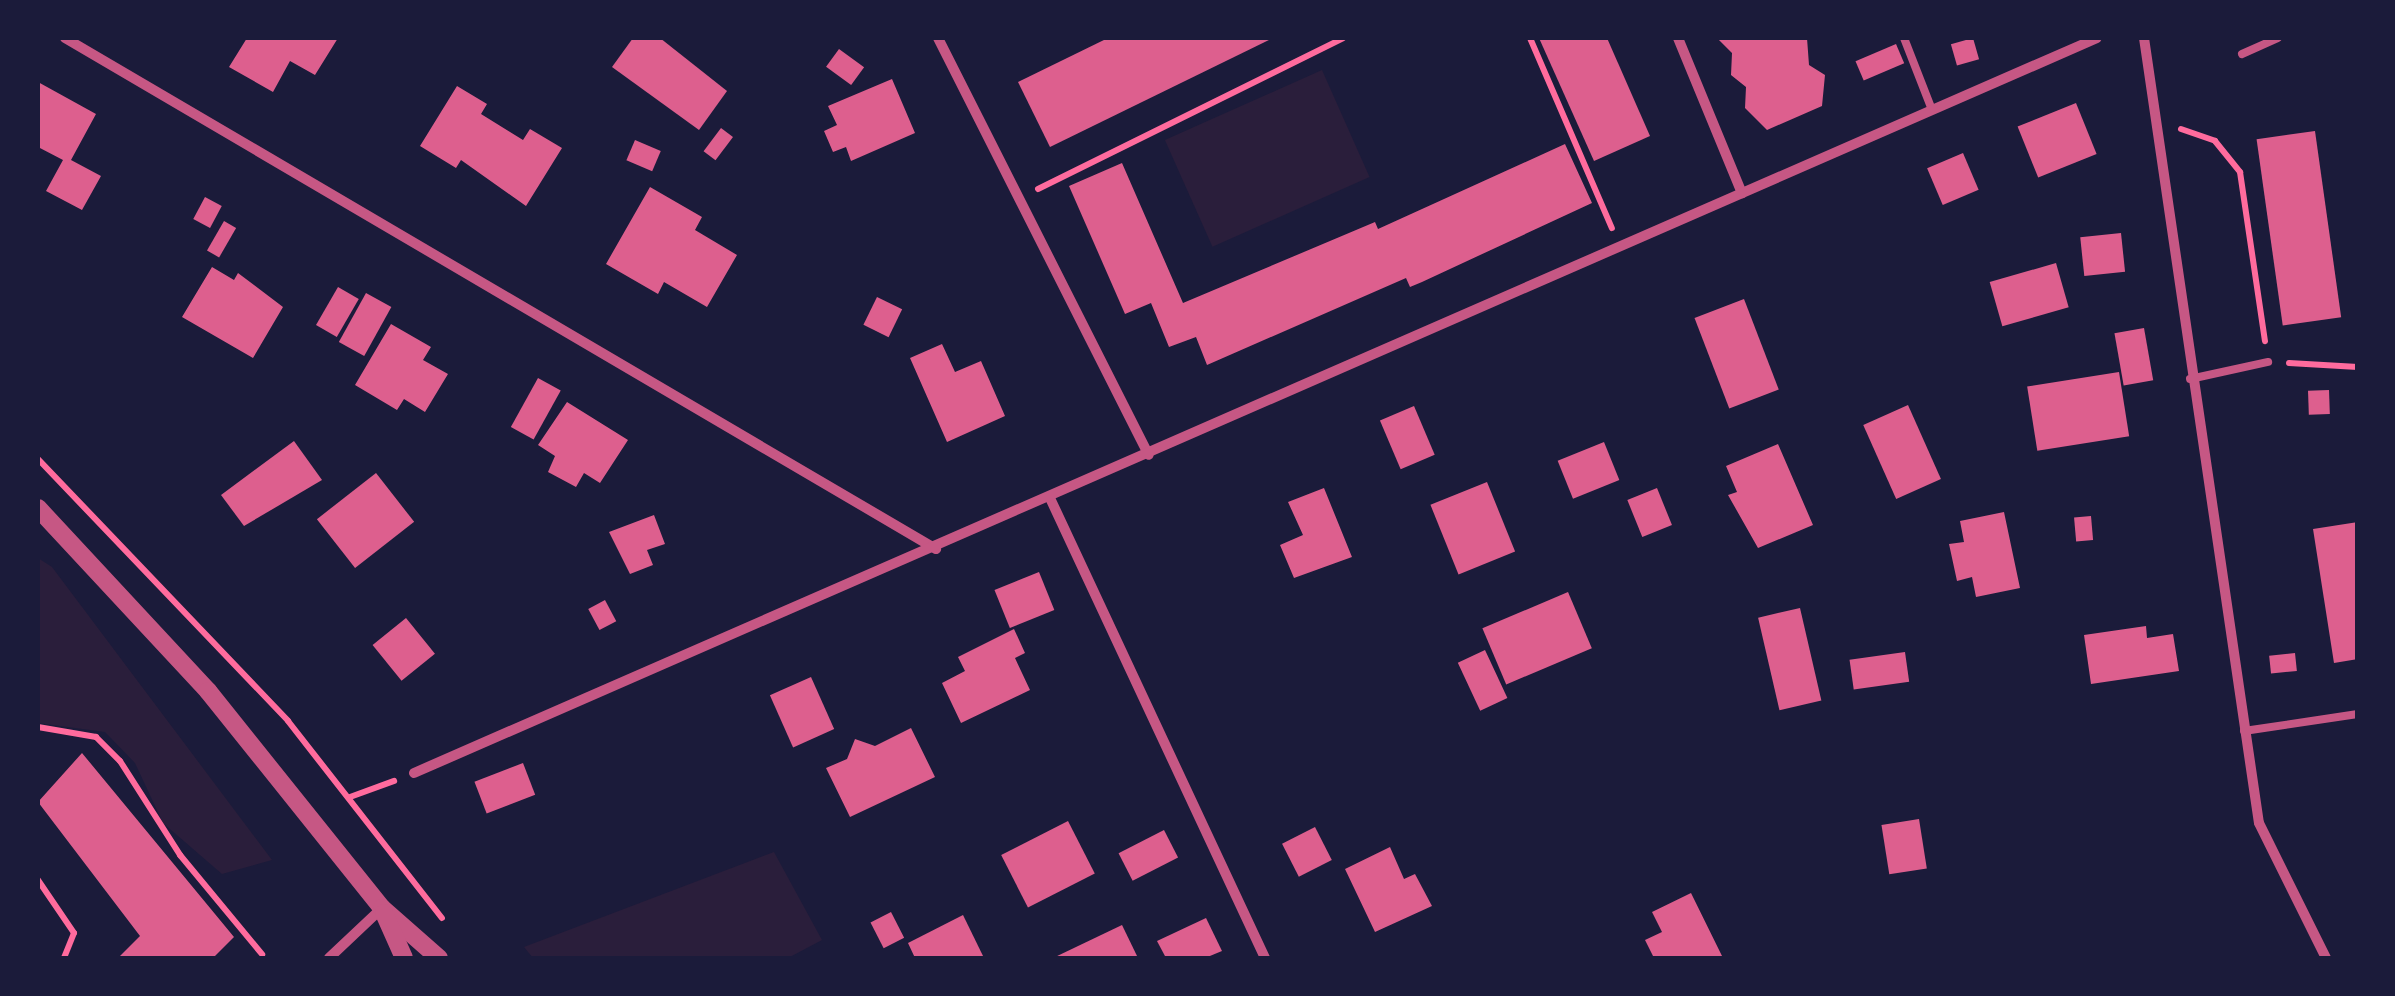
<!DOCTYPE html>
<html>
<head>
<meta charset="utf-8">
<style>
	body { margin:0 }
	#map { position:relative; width:2395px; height:996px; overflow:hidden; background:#1b1b3a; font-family:Literata,serif }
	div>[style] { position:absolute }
	.green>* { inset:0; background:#2a1e3b; transform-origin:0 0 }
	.building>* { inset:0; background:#dd5f8e; transform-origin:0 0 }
	.path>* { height:6px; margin:-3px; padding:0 3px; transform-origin:3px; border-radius:3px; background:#ff6b9d }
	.service>* { height:8px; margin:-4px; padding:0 4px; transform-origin:4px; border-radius:4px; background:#c65784 }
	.minor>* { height:10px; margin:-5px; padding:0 5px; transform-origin:5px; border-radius:5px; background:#c65784 }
	.tertiary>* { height:18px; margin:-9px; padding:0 9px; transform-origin:9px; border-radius:9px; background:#c65784 }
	span { translate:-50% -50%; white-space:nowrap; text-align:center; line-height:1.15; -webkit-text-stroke:9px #1b1b3a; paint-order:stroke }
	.frame { position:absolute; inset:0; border:40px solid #1b1b3a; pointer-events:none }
</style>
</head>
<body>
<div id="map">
	<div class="green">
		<div style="left:1322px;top:70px;width:117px;height:172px;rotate:66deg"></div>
		<div style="clip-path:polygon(38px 558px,52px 567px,272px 860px,222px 874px,163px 823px,135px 763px,105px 732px,38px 723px)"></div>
		<div style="clip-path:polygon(774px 852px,822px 940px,788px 958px,533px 958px,524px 947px)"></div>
	</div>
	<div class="building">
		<div style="clip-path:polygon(247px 38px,338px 38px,315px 75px,290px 61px,273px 92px,229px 67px)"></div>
		<div style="clip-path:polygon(633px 38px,660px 38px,727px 91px,699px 130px,612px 67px)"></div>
		<div style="clip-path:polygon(1273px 38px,1050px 147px,1018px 82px,1108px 38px)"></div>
		<div style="clip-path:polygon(1539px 38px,1607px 38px,1650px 136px,1594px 161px)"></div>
		<div style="clip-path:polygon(1717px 38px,1807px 38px,1809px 65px,1825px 75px,1822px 106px,1767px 130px,1745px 108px,1746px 87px,1731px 75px,1732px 53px)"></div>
		<div style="left:1973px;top:38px;width:22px;height:23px;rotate:74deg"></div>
		<div style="left:1896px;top:44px;width:21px;height:44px;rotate:67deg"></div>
		<div style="left:839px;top:49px;width:31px;height:22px;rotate:36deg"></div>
		<div style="clip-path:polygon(892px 79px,915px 133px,851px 161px,846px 147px,833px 152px,824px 131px,837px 125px,828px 106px)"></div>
		<div style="clip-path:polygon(38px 82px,96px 114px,71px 160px,101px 176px,82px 210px,46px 191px,63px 160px,38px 147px)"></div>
		<div style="clip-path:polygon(457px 86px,487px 104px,481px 114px,523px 140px,530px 129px,562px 148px,526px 206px,461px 160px,456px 168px,420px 146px)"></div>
		<div style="left:2076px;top:103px;width:55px;height:63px;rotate:68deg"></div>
		<div style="left:721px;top:128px;width:15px;height:29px;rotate:37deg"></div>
		<div style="left:2315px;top:131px;width:188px;height:59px;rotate:82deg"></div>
		<div style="left:635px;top:140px;width:28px;height:22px;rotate:23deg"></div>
		<div style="clip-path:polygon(1565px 144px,1592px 203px,1422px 282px,1410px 287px,1406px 278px,1207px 365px,1196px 337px,1169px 347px,1151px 303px,1125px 314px,1069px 186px,1122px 163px,1183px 303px,1375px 222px,1378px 229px)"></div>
		<div style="left:1963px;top:153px;width:40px;height:39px;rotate:67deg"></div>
		<div style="clip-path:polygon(650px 187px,702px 217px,695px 230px,737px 255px,707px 307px,664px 282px,658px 294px,606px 264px)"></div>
		<div style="left:205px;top:197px;width:19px;height:25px;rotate:28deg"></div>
		<div style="left:224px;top:221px;width:14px;height:34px;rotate:30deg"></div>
		<div style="left:2121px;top:233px;width:39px;height:41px;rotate:84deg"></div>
		<div style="left:2056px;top:263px;width:46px;height:69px;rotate:74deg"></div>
		<div style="clip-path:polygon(212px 267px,234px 280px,238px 273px,283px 307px,253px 358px,182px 317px)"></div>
		<div style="left:338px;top:287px;width:24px;height:44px;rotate:30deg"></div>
		<div style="left:366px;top:293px;width:29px;height:56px;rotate:29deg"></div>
		<div style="left:877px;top:297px;width:28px;height:31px;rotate:26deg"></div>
		<div style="left:1744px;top:299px;width:97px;height:53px;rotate:69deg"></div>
		<div style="clip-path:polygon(391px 324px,431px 347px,423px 360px,448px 374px,425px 412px,404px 399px,397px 410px,355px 385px)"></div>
		<div style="left:2144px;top:328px;width:53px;height:30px;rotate:80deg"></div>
		<div style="clip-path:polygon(942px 344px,955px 372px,981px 361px,1005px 416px,947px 442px,910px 358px)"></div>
		<div style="left:2119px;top:372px;width:65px;height:93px;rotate:81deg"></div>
		<div style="left:538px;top:378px;width:26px;height:56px;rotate:29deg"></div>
		<div style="left:2329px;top:390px;width:24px;height:21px;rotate:88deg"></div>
		<div style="clip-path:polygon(567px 402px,628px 440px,600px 483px,584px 473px,576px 487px,548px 472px,555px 456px,538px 445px)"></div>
		<div style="left:1908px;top:405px;width:81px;height:49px;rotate:66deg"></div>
		<div style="left:1414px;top:406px;width:53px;height:37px;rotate:67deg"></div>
		<div style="clip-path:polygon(294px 441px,322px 480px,244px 526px,221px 495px)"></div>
		<div style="left:1604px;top:442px;width:41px;height:50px;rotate:68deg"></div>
		<div style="clip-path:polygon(1778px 444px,1813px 525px,1758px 548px,1728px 495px,1737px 492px,1726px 466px)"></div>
		<div style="left:376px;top:473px;width:62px;height:75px;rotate:52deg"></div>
		<div style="left:1487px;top:482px;width:75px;height:61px;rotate:68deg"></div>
		<div style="clip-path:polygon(1324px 488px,1352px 557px,1294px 578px,1280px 545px,1303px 535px,1288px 502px)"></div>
		<div style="left:1657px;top:488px;width:40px;height:32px;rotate:68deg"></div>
		<div style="clip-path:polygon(2004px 512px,2020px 588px,1976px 597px,1972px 577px,1957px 581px,1949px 544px,1964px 542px,1960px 521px)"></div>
		<div style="clip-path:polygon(654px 515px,665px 544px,647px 550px,653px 565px,630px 574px,609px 532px)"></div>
		<div style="left:2091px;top:516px;width:24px;height:17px;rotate:85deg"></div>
		<div style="clip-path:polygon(2358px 522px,2358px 659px,2334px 663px,2313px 529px)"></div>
		<div style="left:1039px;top:572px;width:41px;height:48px;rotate:68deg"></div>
		<div style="left:1568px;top:592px;width:61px;height:93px;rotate:67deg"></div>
		<div style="left:605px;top:600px;width:24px;height:19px;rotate:62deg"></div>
		<div style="left:1800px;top:608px;width:95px;height:43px;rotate:77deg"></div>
		<div style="left:406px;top:618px;width:46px;height:43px;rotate:51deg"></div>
		<div style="clip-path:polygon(2146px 626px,2147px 638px,2173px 634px,2179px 671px,2091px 684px,2084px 635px)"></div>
		<div style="clip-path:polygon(1014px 629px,1025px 653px,1015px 658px,1030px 690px,961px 723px,942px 683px,965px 671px,958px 657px)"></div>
		<div style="left:1485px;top:650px;width:53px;height:30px;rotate:65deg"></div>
		<div style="left:1905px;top:652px;width:30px;height:56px;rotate:82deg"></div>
		<div style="left:2295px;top:653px;width:18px;height:26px;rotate:84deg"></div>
		<div style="left:811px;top:677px;width:57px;height:45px;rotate:66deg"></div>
		<div style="clip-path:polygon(911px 728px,935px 777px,850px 817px,826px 768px,847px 759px,855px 739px,875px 746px)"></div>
		<div style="clip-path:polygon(82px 753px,234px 937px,213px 958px,118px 958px,140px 936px,38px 802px)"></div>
		<div style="left:523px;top:763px;width:34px;height:52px;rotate:69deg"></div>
		<div style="left:1919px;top:819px;width:50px;height:38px;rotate:81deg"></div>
		<div style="left:1068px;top:821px;width:59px;height:75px;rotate:63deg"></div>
		<div style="left:1315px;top:827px;width:37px;height:37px;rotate:63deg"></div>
		<div style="left:1164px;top:830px;width:31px;height:51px;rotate:63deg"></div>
		<div style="clip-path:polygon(1390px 847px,1404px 879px,1415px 874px,1432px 906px,1375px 932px,1345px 869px)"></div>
		<div style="clip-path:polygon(1691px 893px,1723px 958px,1654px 958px,1645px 940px,1662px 932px,1652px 912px)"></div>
		<div style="left:891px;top:912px;width:29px;height:23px;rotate:63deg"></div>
		<div style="clip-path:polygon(963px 915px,984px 958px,915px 958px,908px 943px)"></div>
		<div style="clip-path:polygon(1206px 918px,1222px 951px,1205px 958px,1166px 958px,1157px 941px)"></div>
		<div style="clip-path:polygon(1122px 925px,1138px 958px,1053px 958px)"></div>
	</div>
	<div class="path">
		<div style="left:1530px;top:38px;width:207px;rotate:66.7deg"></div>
		<div style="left:2181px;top:129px;width:36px;rotate:19deg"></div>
		<div style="left:2215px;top:141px;width:40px;rotate:51deg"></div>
		<div style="left:2240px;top:172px;width:171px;rotate:81.6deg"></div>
		<div style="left:1038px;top:189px;width:340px;rotate:-26.3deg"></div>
		<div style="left:2289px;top:363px;width:69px;rotate:3.3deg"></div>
		<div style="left:38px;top:459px;width:362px;rotate:46.3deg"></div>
		<div style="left:288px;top:721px;width:250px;rotate:52deg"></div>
		<div style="left:38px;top:727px;width:59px;rotate:9.8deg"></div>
		<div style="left:96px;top:737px;width:34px;rotate:45deg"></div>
		<div style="left:120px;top:761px;width:112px;rotate:57.4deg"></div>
		<div style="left:180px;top:855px;width:129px;rotate:50.4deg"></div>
		<div style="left:350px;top:797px;width:47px;rotate:-20deg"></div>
		<div style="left:38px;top:880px;width:64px;rotate:55.8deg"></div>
		<div style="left:74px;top:933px;width:27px;rotate:112deg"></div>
	</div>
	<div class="service">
		<div style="left:1904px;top:38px;width:77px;rotate:68.7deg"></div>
		<div style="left:2242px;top:54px;width:39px;rotate:-24deg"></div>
		<div style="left:2190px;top:379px;width:80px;rotate:-12.3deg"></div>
		<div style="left:2244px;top:731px;width:115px;rotate:-8.5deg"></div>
	</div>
	<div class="minor">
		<div style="left:65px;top:38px;width:1010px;rotate:30.4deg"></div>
		<div style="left:938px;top:38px;width:467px;rotate:63.2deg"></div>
		<div style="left:1678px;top:38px;width:168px;rotate:67.6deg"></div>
		<div style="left:2144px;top:38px;width:793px;rotate:81.67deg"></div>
		<div style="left:2259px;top:823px;width:151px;rotate:63.6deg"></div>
		<div style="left:1050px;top:498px;width:508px;rotate:64.95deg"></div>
		<div style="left:414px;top:773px;width:1836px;rotate:-23.59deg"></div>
		<div style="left:329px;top:958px;width:73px;rotate:-43.3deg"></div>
	</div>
	<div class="tertiary">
		<div style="left:38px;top:508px;width:250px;rotate:47.1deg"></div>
		<div style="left:208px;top:691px;width:278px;rotate:51.3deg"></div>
		<div style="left:382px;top:908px;width:76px;rotate:41.3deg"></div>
		<div style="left:384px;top:913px;width:49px;rotate:66deg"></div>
	</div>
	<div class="frame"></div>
</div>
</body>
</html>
